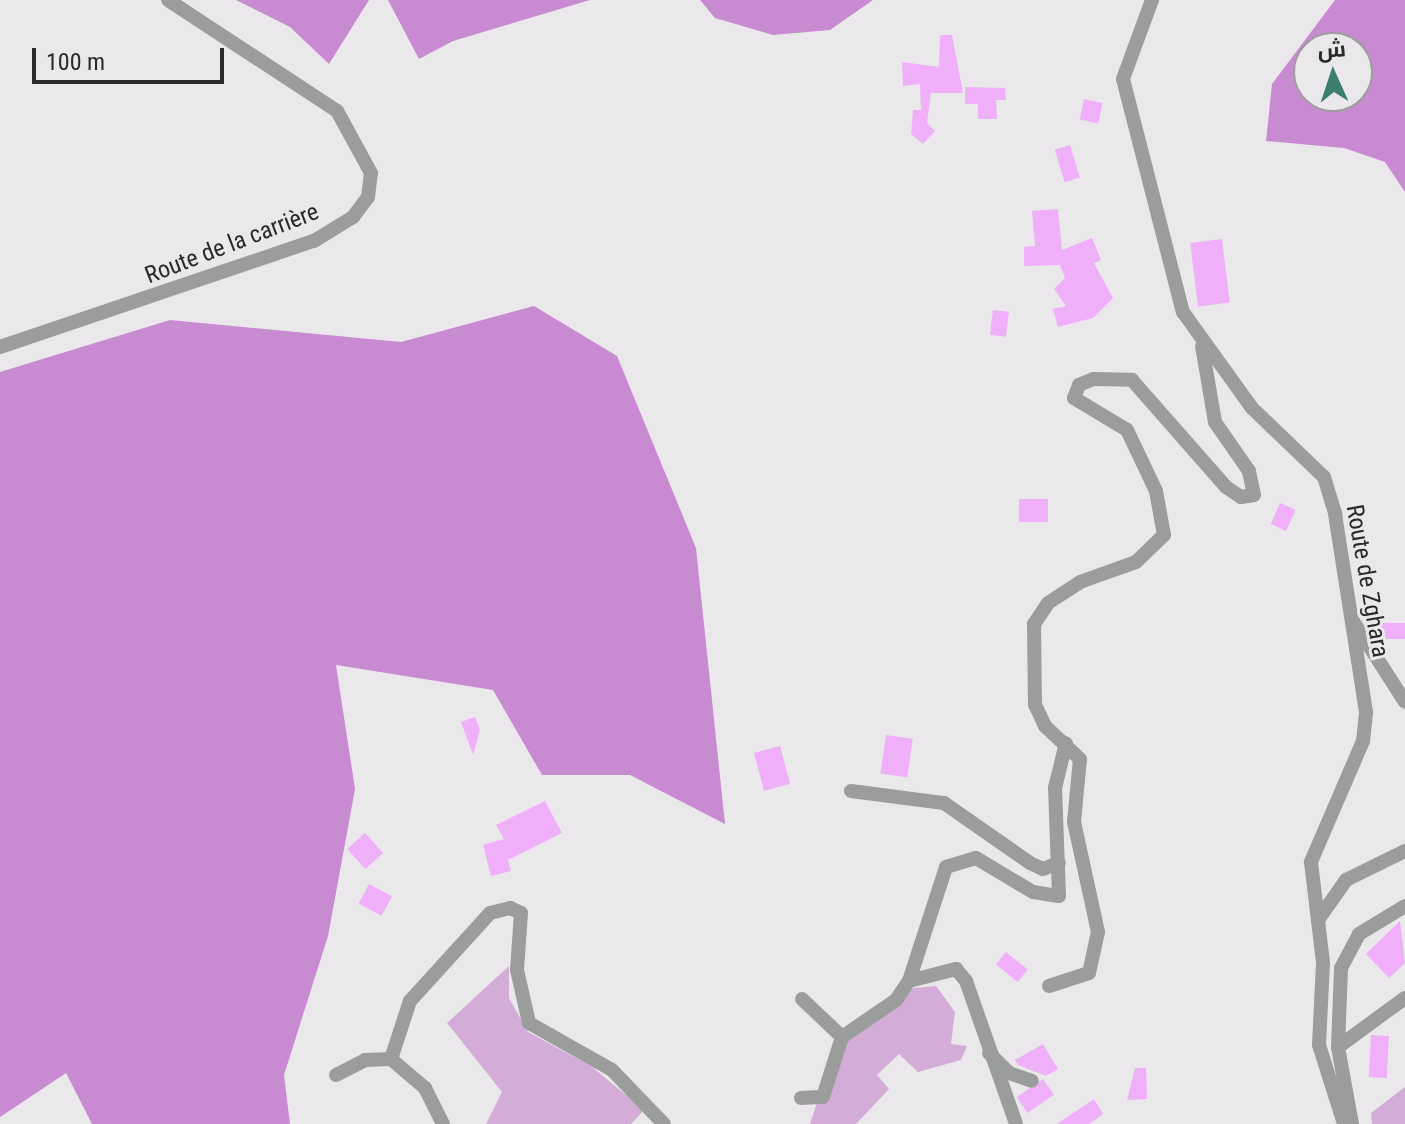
<!DOCTYPE html>
<html>
<head>
<meta charset="utf-8">
<style>
	body { margin:0 }
	#map { position:relative; width:1405px; height:1124px; overflow:hidden; background:#ebe8eb; font-family:"Roboto Condensed",Cairo,sans-serif }
	div>[style] { position:absolute }
	.green>* { inset:0; background:#d3acd8 }
	.forest>* { inset:0; background:#c88ad1 }
	.building>* { inset:0; background:#efb0f9; transform-origin:0 0 }
	.minor>* { height:14px; margin:-7px; padding:0 7px; transform-origin:7px; border-radius:7px; background:#9b9d9d }
	span { translate:-50% -50%; white-space:nowrap; text-align:center; line-height:1.15; -webkit-text-stroke:6px #ebe8eb; paint-order:stroke }
	.street-label { font-size:24px; color:#2a292a }
	.north { position:absolute; left:1293px; top:32px; width:80px; height:80px; box-sizing:border-box; background:#ebe8eb; border:2px solid #9e9c9e; border-radius:50%; rotate:357deg; font-size:22px; font-weight:700; line-height:32px; text-align:center; color:#2a292a }
	.north::after { content:''; display:block; margin:auto; width:28px; height:36px; background:#3b7e70; clip-path:polygon(50% 0,100% 100%,50% 72%,0 100%) }
	.scale { position:absolute; left:32px; top:48px; width:192px; height:36px; box-sizing:border-box; border:4px solid #2a292a; border-top:0; padding-left:10px; font-size:24px; line-height:28px; white-space:nowrap; color:#2a292a; -webkit-text-stroke:6px #ebe8eb; paint-order:stroke }
</style>
</head>
<body>
<div id="map">
	<div class="green">
		<div style="clip-path:polygon(509px 966px,509px 998px,528px 1032px,591px 1066px,644px 1110px,631px 1124px,486px 1124px,502px 1092px,447px 1023px)"></div>
		<div style="clip-path:polygon(936px 986px,955px 1012px,951px 1044px,967px 1046px,961px 1060px,918px 1072px,899px 1054px,877px 1075px,889px 1089px,856px 1124px,810px 1124px,841px 1030px,902px 989px)"></div>
		<div style="clip-path:polygon(1405px 1087px,1405px 1124px,1372px 1124px,1371px 1113px)"></div>
	</div>
	<div class="forest">
		<div style="clip-path:polygon(236px 0,369px 0,329px 64px,290px 27px)"></div>
		<div style="clip-path:polygon(388px 0,590px 0,453px 41px,419px 59px)"></div>
		<div style="clip-path:polygon(700px 0,873px 0,830px 30px,773px 35px,715px 18px)"></div>
		<div style="clip-path:polygon(evenodd,1335px 0,1405px 0,1405px 192px,1385px 162px,1344px 148px,1266px 141px,1272px 84px,1335px 0,1309px 48px,1357px 48px,1357px 96px,1309px 96px,1309px 48px)"></div>
		<div style="clip-path:polygon(534px 306px,617px 356px,696px 548px,725px 824px,630px 775px,542px 775px,493px 690px,336px 665px,355px 789px,328px 936px,284px 1075px,290px 1124px,92px 1124px,66px 1073px,0 1117px,0 372px,170px 320px,401px 342px)"></div>
	</div>
	<div class="building">
		<div style="clip-path:polygon(940px 35px,952px 35px,963px 93px,931px 93px,927px 123px,935px 131px,923px 144px,911px 134px,913px 110px,921px 110px,920px 84px,903px 86px,902px 62px,939px 67px)"></div>
		<div style="clip-path:polygon(965px 87px,1005px 88px,1006px 100px,996px 100px,997px 119px,978px 119px,978px 104px,965px 104px)"></div>
		<div style="left:1084px;top:99px;width:19px;height:21px;rotate:12deg"></div>
		<div style="left:1070px;top:145px;width:34px;height:16px;rotate:73deg"></div>
		<div style="clip-path:polygon(1058px 209px,1062px 250px,1092px 238px,1101px 260px,1094px 263px,1113px 298px,1093px 318px,1058px 327px,1053px 309px,1066px 306px,1054px 289px,1065px 278px,1060px 265px,1024px 266px,1024px 247px,1035px 246px,1032px 211px)"></div>
		<div style="left:1222px;top:239px;width:64px;height:32px;rotate:83deg"></div>
		<div style="left:993px;top:310px;width:16px;height:25px;rotate:7deg"></div>
		<div style="left:1048px;top:499px;width:23px;height:29px;rotate:90deg"></div>
		<div style="left:1280px;top:503px;width:17px;height:23px;rotate:24deg"></div>
		<div style="left:1376px;top:623px;width:29px;height:16px"></div>
		<div style="clip-path:polygon(475px 717px,480px 730px,473px 755px,461px 722px)"></div>
		<div style="left:886px;top:735px;width:27px;height:39px;rotate:8deg"></div>
		<div style="left:780px;top:746px;width:39px;height:27px;rotate:75deg"></div>
		<div style="clip-path:polygon(545px 801px,562px 833px,508px 860px,511px 871px,491px 876px,483px 845px,504px 839px,496px 825px)"></div>
		<div style="left:365px;top:833px;width:27px;height:24px;rotate:48deg"></div>
		<div style="left:369px;top:884px;width:26px;height:22px;rotate:28deg"></div>
		<div style="clip-path:polygon(1400px 921px,1405px 963px,1389px 978px,1366px 954px)"></div>
		<div style="left:1006px;top:952px;width:28px;height:16px;rotate:39deg"></div>
		<div style="left:1371px;top:1035px;width:18px;height:42px;rotate:3deg"></div>
		<div style="clip-path:polygon(1043px 1044px,1058px 1069px,1046px 1076px,1018px 1065px,1015px 1060px)"></div>
		<div style="clip-path:polygon(1135px 1068px,1146px 1068px,1147px 1099px,1127px 1100px)"></div>
		<div style="left:1043px;top:1079px;width:19px;height:32px;rotate:55deg"></div>
		<div style="clip-path:polygon(1094px 1099px,1103px 1114px,1089px 1124px,1057px 1124px)"></div>
	</div>
	<div class="minor">
		<div style="left:1152px;top:0;width:84px;rotate:110.2deg"></div>
		<div style="left:1123px;top:79px;width:241px;rotate:75.6deg"></div>
		<div style="left:1183px;top:312px;width:118px;rotate:54.3deg"></div>
		<div style="left:1252px;top:408px;width:100px;rotate:43.8deg"></div>
		<div style="left:1324px;top:477px;width:39px;rotate:73deg"></div>
		<div style="left:1335px;top:514px;width:201px;rotate:81.1deg"></div>
		<div style="left:1366px;top:713px;width:28px;rotate:96deg"></div>
		<div style="left:1363px;top:741px;width:132px;rotate:113.3deg"></div>
		<div style="left:1311px;top:862px;width:102px;rotate:83.2deg"></div>
		<div style="left:1323px;top:963px;width:82px;rotate:92.8deg"></div>
		<div style="left:1319px;top:1045px;width:83px;rotate:72.4deg"></div>
		<div style="left:0;top:347px;width:331px;rotate:-18.7deg"></div>
		<div style="left:314px;top:241px;width:46px;rotate:-31.6deg"></div>
		<div style="left:353px;top:217px;width:25px;rotate:-53deg"></div>
		<div style="left:368px;top:197px;width:24px;rotate:-83deg"></div>
		<div style="left:371px;top:173px;width:71px;rotate:-118.7deg"></div>
		<div style="left:337px;top:111px;width:202px;rotate:-146.7deg"></div>
		<div style="left:1353px;top:621px;width:96px;rotate:57.3deg"></div>
		<div style="left:851px;top:791px;width:94px;rotate:7.4deg"></div>
		<div style="left:944px;top:803px;width:105px;rotate:34.9deg"></div>
		<div style="left:1030px;top:863px;width:14px;rotate:25deg"></div>
		<div style="left:1043px;top:869px;width:17px;rotate:-21deg"></div>
		<div style="left:1318px;top:920px;width:49px;rotate:-55deg"></div>
		<div style="left:1346px;top:880px;width:66px;rotate:-26.2deg"></div>
		<div style="left:909px;top:981px;width:49px;rotate:-14.3deg"></div>
		<div style="left:956px;top:969px;width:16px;rotate:50deg"></div>
		<div style="left:966px;top:981px;width:151px;rotate:70.7deg"></div>
		<div style="left:1049px;top:986px;width:42px;rotate:-18deg"></div>
		<div style="left:1089px;top:973px;width:42px;rotate:-77.6deg"></div>
		<div style="left:1098px;top:932px;width:113px;rotate:-102.3deg"></div>
		<div style="left:1074px;top:822px;width:63px;rotate:-84.6deg"></div>
		<div style="left:1080px;top:759px;width:48px;rotate:-136.7deg"></div>
		<div style="left:1045px;top:726px;width:23px;rotate:-115deg"></div>
		<div style="left:1035px;top:705px;width:81px;rotate:-90.7deg"></div>
		<div style="left:1034px;top:624px;width:25px;rotate:-56deg"></div>
		<div style="left:1048px;top:603px;width:38px;rotate:-33deg"></div>
		<div style="left:1080px;top:582px;width:59px;rotate:-19.7deg"></div>
		<div style="left:1136px;top:562px;width:39px;rotate:-44deg"></div>
		<div style="left:1164px;top:535px;width:45px;rotate:-100.3deg"></div>
		<div style="left:1156px;top:491px;width:68px;rotate:-115.4deg"></div>
		<div style="left:1127px;top:430px;width:62px;rotate:-148.9deg"></div>
		<div style="left:1074px;top:398px;width:14px;rotate:-69deg"></div>
		<div style="left:1079px;top:385px;width:15px;rotate:-23deg"></div>
		<div style="left:1093px;top:379px;width:39px;rotate:1deg"></div>
		<div style="left:1132px;top:380px;width:142px;rotate:48.7deg"></div>
		<div style="left:1226px;top:487px;width:18px;rotate:34deg"></div>
		<div style="left:1241px;top:497px;width:13px;rotate:-9deg"></div>
		<div style="left:1254px;top:495px;width:25px;rotate:-102deg"></div>
		<div style="left:1249px;top:471px;width:60px;rotate:-124.8deg"></div>
		<div style="left:1215px;top:422px;width:77px;rotate:-99.7deg"></div>
		<div style="left:802px;top:999px;width:55px;rotate:43.5deg"></div>
		<div style="left:1338px;top:1047px;width:83px;rotate:-36.2deg"></div>
		<div style="left:989px;top:1053px;width:28px;rotate:45deg"></div>
		<div style="left:1009px;top:1073px;width:24px;rotate:19deg"></div>
		<div style="left:391px;top:1059px;width:61px;rotate:-71.9deg"></div>
		<div style="left:410px;top:1001px;width:119px;rotate:-47.7deg"></div>
		<div style="left:490px;top:913px;width:21px;rotate:-14deg"></div>
		<div style="left:510px;top:908px;width:12px;rotate:24deg"></div>
		<div style="left:521px;top:913px;width:57px;rotate:94deg"></div>
		<div style="left:517px;top:970px;width:54px;rotate:77.2deg"></div>
		<div style="left:529px;top:1023px;width:95px;rotate:29.5deg"></div>
		<div style="left:612px;top:1070px;width:75px;rotate:46.1deg"></div>
		<div style="left:336px;top:1075px;width:33px;rotate:-27deg"></div>
		<div style="left:365px;top:1060px;width:26px;rotate:-2deg"></div>
		<div style="left:391px;top:1059px;width:45px;rotate:40.5deg"></div>
		<div style="left:425px;top:1088px;width:40px;rotate:63.4deg"></div>
		<div style="left:801px;top:1098px;width:22px;rotate:-3deg"></div>
		<div style="left:823px;top:1097px;width:63px;rotate:-72.4deg"></div>
		<div style="left:842px;top:1037px;width:65px;rotate:-34.4deg"></div>
		<div style="left:896px;top:1000px;width:23px;rotate:-56deg"></div>
		<div style="left:909px;top:981px;width:120px;rotate:-72deg"></div>
		<div style="left:946px;top:867px;width:31px;rotate:-17deg"></div>
		<div style="left:976px;top:858px;width:66px;rotate:30.8deg"></div>
		<div style="left:1033px;top:892px;width:26px;rotate:9deg"></div>
		<div style="left:1059px;top:896px;width:108px;rotate:-92.1deg"></div>
		<div style="left:1055px;top:788px;width:46px;rotate:-76.3deg"></div>
		<div style="left:1352px;top:1124px;width:78px;rotate:-100.3deg"></div>
		<div style="left:1338px;top:1047px;width:79px;rotate:-87.8deg"></div>
		<div style="left:1341px;top:968px;width:38px;rotate:-62deg"></div>
		<div style="left:1359px;top:934px;width:54px;rotate:-31.3deg"></div>
	</div>
	<div class="street-label">
		<span style="left:232px;top:244px;rotate:-21deg">Route de la carrière</span>
		<span style="left:1367px;top:581px;rotate:80deg">Route de Zghara</span>
	</div>
	<div class="north">ش</div>
	<div class="scale">100 m</div>
</div>
</body>
</html>
